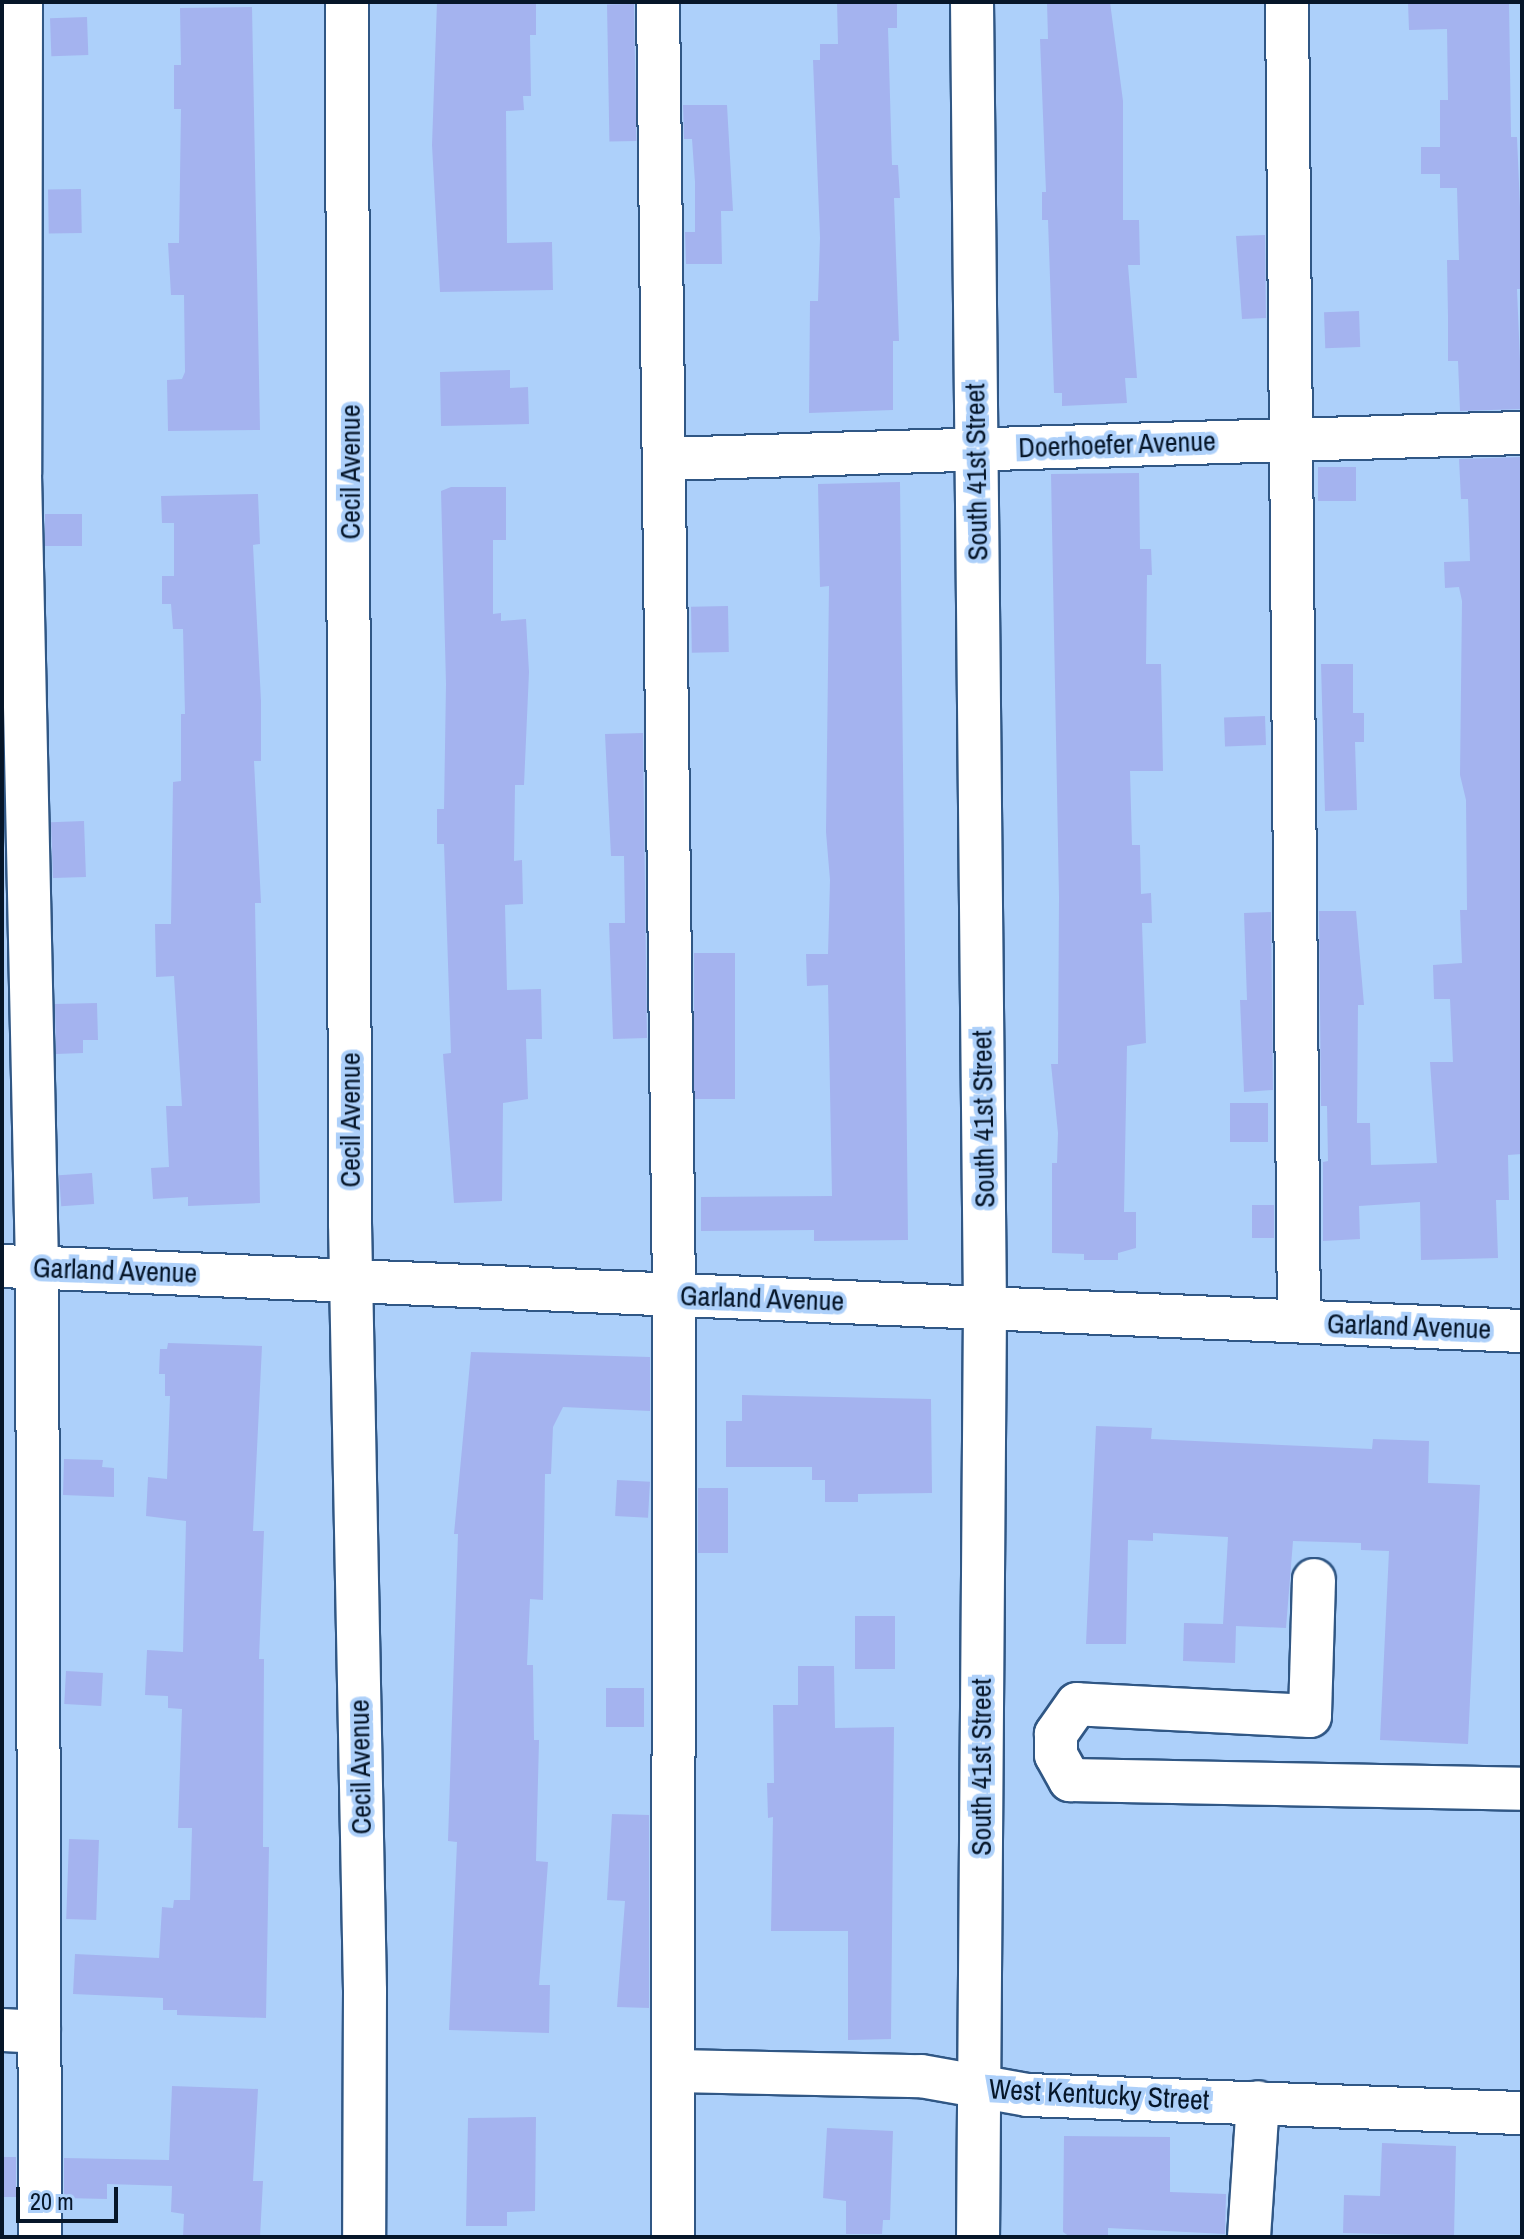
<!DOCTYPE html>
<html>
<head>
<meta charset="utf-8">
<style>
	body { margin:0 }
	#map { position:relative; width:1524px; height:2239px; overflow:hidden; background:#add0fa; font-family:"Archivo Narrow",sans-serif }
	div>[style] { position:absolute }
	.building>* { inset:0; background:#a4b3ef; transform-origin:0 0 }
	.roads { filter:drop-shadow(2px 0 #305785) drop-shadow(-2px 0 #305785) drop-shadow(0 2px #305785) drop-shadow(0 -2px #305785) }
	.minor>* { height:42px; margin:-21px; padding:0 21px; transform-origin:21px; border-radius:21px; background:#fff }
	span { translate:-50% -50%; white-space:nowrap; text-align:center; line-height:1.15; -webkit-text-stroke:8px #add0fa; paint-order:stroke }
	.street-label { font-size:28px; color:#061629 }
	.frame { position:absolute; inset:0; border:4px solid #061629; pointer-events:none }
	.scale { position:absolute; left:16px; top:2187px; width:102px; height:36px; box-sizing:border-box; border:4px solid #061629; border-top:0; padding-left:10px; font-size:24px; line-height:28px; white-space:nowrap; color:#061629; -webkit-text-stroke:6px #add0fa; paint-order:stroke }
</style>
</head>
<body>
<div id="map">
	<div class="building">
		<div style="clip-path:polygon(437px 2px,536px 2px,536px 35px,530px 35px,531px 96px,523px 96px,524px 110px,506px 111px,507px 243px,552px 242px,553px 290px,440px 292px,432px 145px)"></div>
		<div style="clip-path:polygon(837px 2px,897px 2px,897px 28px,888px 28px,892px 165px,898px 165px,900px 198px,894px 198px,899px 341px,893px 341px,893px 410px,809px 413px,810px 301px,818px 301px,820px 238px,813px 60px,820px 60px,820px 44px,838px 44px)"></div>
		<div style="clip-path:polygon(1047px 2px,1110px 2px,1123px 101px,1123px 220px,1139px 220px,1140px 265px,1128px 265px,1137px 378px,1125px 378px,1127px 403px,1062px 406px,1062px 393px,1054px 393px,1048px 220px,1042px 220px,1042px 192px,1046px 192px,1040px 39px,1048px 39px)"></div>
		<div style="clip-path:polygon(1408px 2px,1509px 2px,1511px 137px,1517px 137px,1522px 254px,1522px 289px,1517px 289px,1522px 409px,1460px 411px,1458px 361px,1448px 361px,1448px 317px,1447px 260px,1459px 260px,1457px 188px,1440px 188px,1440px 174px,1421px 174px,1421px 147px,1440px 147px,1440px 100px,1448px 100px,1447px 29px,1409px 30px)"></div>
		<div style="left:634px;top:4px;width:137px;height:27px;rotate:89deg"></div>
		<div style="clip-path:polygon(252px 7px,260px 430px,168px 431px,167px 380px,182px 379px,185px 372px,184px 295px,171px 295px,168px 243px,179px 243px,181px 109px,174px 109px,174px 65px,181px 65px,180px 8px)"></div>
		<div style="left:87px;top:17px;width:38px;height:37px;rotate:88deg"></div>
		<div style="clip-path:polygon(683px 105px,727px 105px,733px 211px,721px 211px,722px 264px,686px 264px,685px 232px,695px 232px,695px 182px,692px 139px,684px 139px)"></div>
		<div style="left:81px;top:189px;width:44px;height:33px;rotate:89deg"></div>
		<div style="clip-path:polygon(1265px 235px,1266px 318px,1242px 319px,1236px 236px)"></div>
		<div style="left:1359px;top:311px;width:36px;height:35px;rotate:88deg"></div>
		<div style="clip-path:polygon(510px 370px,510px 388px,528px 387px,529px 424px,441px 426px,440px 372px)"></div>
		<div style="clip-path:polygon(1522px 457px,1522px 1154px,1508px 1155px,1509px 1200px,1496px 1200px,1498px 1258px,1421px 1260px,1420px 1202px,1359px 1206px,1360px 1239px,1323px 1241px,1323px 1162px,1328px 1161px,1327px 1106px,1321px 1106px,1319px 911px,1356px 911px,1364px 1005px,1358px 1005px,1357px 1123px,1370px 1123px,1371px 1165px,1437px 1163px,1430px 1062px,1453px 1062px,1450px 999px,1434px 999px,1433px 965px,1462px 963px,1460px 910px,1467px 910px,1466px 800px,1460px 775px,1462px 601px,1459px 587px,1445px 588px,1444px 562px,1470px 561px,1468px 499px,1461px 499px,1459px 459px)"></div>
		<div style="left:1318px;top:467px;width:38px;height:34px"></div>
		<div style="clip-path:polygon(1139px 473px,1140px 549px,1151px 549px,1152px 575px,1147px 575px,1146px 664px,1161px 664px,1163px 771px,1130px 771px,1132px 845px,1140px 845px,1141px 894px,1151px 893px,1152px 923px,1142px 923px,1146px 1043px,1127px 1046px,1124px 1212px,1136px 1212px,1136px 1248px,1118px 1253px,1118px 1260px,1084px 1260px,1084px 1254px,1052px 1253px,1052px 1163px,1057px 1163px,1058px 1133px,1051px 1064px,1058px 1064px,1059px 897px,1051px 474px)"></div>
		<div style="clip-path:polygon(900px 482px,908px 1240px,814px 1241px,814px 1230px,701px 1231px,701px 1197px,832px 1196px,828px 985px,807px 986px,806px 954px,828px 954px,830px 880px,826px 832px,829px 586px,820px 587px,818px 484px)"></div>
		<div style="clip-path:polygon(451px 487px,506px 487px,506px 540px,493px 540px,493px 614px,501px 613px,501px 621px,526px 619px,529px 672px,524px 785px,515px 785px,514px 861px,522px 860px,523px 904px,505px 905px,507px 990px,541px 989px,542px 1039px,526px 1039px,528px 1099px,503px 1103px,502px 1201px,454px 1203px,443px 1054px,451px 1053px,444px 844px,437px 844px,437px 809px,444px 809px,446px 684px,441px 491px)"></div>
		<div style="clip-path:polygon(258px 494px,260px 544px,253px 545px,261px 701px,261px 761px,254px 761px,261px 903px,255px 903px,260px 1203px,188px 1206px,188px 1197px,153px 1199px,151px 1168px,169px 1167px,166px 1106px,182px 1106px,174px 976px,156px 977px,155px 924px,171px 924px,173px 782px,181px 781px,181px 714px,185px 714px,183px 629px,173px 629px,171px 604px,162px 604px,162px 576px,174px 576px,174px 523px,162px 523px,161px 496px)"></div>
		<div style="left:45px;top:514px;width:37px;height:32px"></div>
		<div style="left:728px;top:606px;width:46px;height:37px;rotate:89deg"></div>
		<div style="clip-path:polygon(1321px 664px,1353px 664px,1353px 713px,1364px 713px,1364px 742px,1355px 742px,1357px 810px,1325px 811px)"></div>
		<div style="left:1265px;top:716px;width:29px;height:41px;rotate:88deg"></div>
		<div style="clip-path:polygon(643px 733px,647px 1038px,613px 1039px,609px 923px,625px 923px,624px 856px,611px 856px,605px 734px)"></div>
		<div style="left:84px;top:821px;width:56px;height:33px;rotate:88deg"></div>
		<div style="clip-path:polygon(1271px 912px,1273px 1090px,1244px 1092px,1240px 1000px,1247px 1000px,1244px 913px)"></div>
		<div style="left:735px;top:953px;width:146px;height:41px;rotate:90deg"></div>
		<div style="clip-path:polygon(97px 1003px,98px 1040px,83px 1040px,83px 1053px,56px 1054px,55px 1004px)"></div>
		<div style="left:1268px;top:1103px;width:39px;height:38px;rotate:90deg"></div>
		<div style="left:92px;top:1173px;width:31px;height:33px;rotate:86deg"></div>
		<div style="left:1252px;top:1205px;width:22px;height:33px"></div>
		<div style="clip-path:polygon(168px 1343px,262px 1346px,253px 1531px,264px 1531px,259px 1659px,264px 1659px,263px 1847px,269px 1847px,266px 2018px,177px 2015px,177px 2010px,163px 2010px,163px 1998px,73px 1994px,75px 1954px,159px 1958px,162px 1907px,173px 1908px,174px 1900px,190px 1900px,192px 1828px,178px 1828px,182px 1709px,168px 1708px,168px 1696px,145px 1695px,147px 1650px,183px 1652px,186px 1521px,146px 1516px,148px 1477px,167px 1479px,170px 1396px,165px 1396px,165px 1374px,159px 1374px,160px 1349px,167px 1349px)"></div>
		<div style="clip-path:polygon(471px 1352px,650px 1357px,650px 1411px,563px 1407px,553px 1427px,551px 1474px,545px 1474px,543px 1600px,530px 1599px,527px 1665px,533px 1665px,534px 1740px,539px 1740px,536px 1861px,548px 1862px,539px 1985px,550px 1985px,549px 2033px,449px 2030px,457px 1842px,448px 1841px,458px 1534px,454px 1534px)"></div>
		<div style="clip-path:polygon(742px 1395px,931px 1399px,932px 1493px,858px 1494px,858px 1502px,825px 1502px,825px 1480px,812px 1480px,812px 1467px,726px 1467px,726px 1421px,742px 1421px)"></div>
		<div style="clip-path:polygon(1096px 1426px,1152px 1428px,1151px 1439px,1372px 1449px,1373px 1439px,1429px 1441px,1428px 1483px,1480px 1485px,1468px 1744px,1380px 1740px,1389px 1551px,1361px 1550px,1361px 1543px,1293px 1541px,1286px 1628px,1236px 1626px,1235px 1663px,1183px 1661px,1184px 1623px,1223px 1624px,1228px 1537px,1153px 1533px,1153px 1541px,1128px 1540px,1126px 1644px,1086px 1644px)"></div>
		<div style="clip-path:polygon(64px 1459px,103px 1460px,102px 1467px,114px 1468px,114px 1497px,63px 1495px)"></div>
		<div style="left:617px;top:1480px;width:33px;height:36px;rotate:3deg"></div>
		<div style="left:698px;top:1488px;width:30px;height:65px"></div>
		<div style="left:855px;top:1616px;width:40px;height:53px"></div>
		<div style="clip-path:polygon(798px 1666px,834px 1666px,835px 1728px,894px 1727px,891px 2039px,848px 2040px,848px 1931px,771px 1931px,773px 1817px,768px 1818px,767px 1783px,774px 1783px,773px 1705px,798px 1705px)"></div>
		<div style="left:66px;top:1671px;width:37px;height:33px;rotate:3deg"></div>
		<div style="left:606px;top:1688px;width:38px;height:39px"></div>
		<div style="clip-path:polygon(612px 1814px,649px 1815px,649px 2008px,617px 2007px,625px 1901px,607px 1900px)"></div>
		<div style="left:69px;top:1839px;width:30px;height:80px;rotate:2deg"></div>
		<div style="clip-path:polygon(172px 2086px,258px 2089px,253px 2181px,263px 2181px,260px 2237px,183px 2237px,184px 2214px,171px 2212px,172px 2186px,107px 2184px,107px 2199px,64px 2198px,64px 2158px,169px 2160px)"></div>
		<div style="clip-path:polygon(536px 2117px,535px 2211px,507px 2212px,507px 2226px,466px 2226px,468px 2118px)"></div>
		<div style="clip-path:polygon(827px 2128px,893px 2131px,890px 2220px,883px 2220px,882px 2234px,846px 2234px,846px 2201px,823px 2198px)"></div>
		<div style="clip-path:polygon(1064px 2136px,1170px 2137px,1170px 2192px,1226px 2194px,1225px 2234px,1108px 2228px,1108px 2237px,1070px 2237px,1063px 2232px)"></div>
		<div style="clip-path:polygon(1382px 2143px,1456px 2146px,1454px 2236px,1343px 2233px,1344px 2195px,1380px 2196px)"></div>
		<div style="left:2px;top:2157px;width:14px;height:40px"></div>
	</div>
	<div class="roads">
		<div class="minor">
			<div style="left:21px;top:2px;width:472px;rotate:90.1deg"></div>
			<div style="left:20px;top:474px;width:793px;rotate:88.77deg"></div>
			<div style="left:37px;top:1267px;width:970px;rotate:89.82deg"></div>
			<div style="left:347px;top:2px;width:1221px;rotate:89.86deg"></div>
			<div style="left:350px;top:1223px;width:768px;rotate:88.88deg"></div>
			<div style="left:365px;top:1991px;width:246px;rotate:90.2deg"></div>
			<div style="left:658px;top:2px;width:1293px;rotate:89.29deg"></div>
			<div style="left:674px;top:1295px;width:942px;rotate:90.06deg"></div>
			<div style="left:972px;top:2px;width:1306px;rotate:89.43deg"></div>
			<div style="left:985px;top:1308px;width:929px;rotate:90.43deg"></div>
			<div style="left:1287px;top:2px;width:1319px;rotate:89.48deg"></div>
			<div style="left:664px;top:459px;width:858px;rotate:-1.74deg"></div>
			<div style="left:2px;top:1266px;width:1521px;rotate:2.45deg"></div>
			<div style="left:1314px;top:1580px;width:136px;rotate:91.7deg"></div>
			<div style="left:1310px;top:1716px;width:233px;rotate:-177.1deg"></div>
			<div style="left:1077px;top:1704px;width:37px;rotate:125deg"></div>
			<div style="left:1056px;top:1734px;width:21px;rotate:90deg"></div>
			<div style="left:1056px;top:1755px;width:29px;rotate:61deg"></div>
			<div style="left:1070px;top:1780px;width:452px;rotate:1.1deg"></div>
			<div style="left:2px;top:2030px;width:37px;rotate:3deg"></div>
			<div style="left:676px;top:2071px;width:245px;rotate:1.2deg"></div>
			<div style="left:921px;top:2076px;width:109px;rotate:10.1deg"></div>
			<div style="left:1028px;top:2095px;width:494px;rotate:2.1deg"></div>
			<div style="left:1249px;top:2237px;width:135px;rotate:-86.2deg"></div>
		</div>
	</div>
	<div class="street-label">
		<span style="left:1117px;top:444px;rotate:-2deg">Doerhoefer Avenue</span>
		<span style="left:350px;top:472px;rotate:-90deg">Cecil Avenue</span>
		<span style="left:976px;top:472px;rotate:-91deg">South 41st Street</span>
		<span style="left:983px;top:1119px;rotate:-91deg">South 41st Street</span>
		<span style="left:350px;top:1120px;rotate:-90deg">Cecil Avenue</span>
		<span style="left:115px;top:1270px;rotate:2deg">Garland Avenue</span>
		<span style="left:762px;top:1298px;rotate:2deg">Garland Avenue</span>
		<span style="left:1409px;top:1326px;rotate:2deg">Garland Avenue</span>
		<span style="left:360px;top:1767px;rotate:-91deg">Cecil Avenue</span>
		<span style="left:981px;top:1767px;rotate:-90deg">South 41st Street</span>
		<span style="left:1099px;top:2094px;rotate:3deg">West Kentucky Street</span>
	</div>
	<div class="frame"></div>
	<div class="scale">20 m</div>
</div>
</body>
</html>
